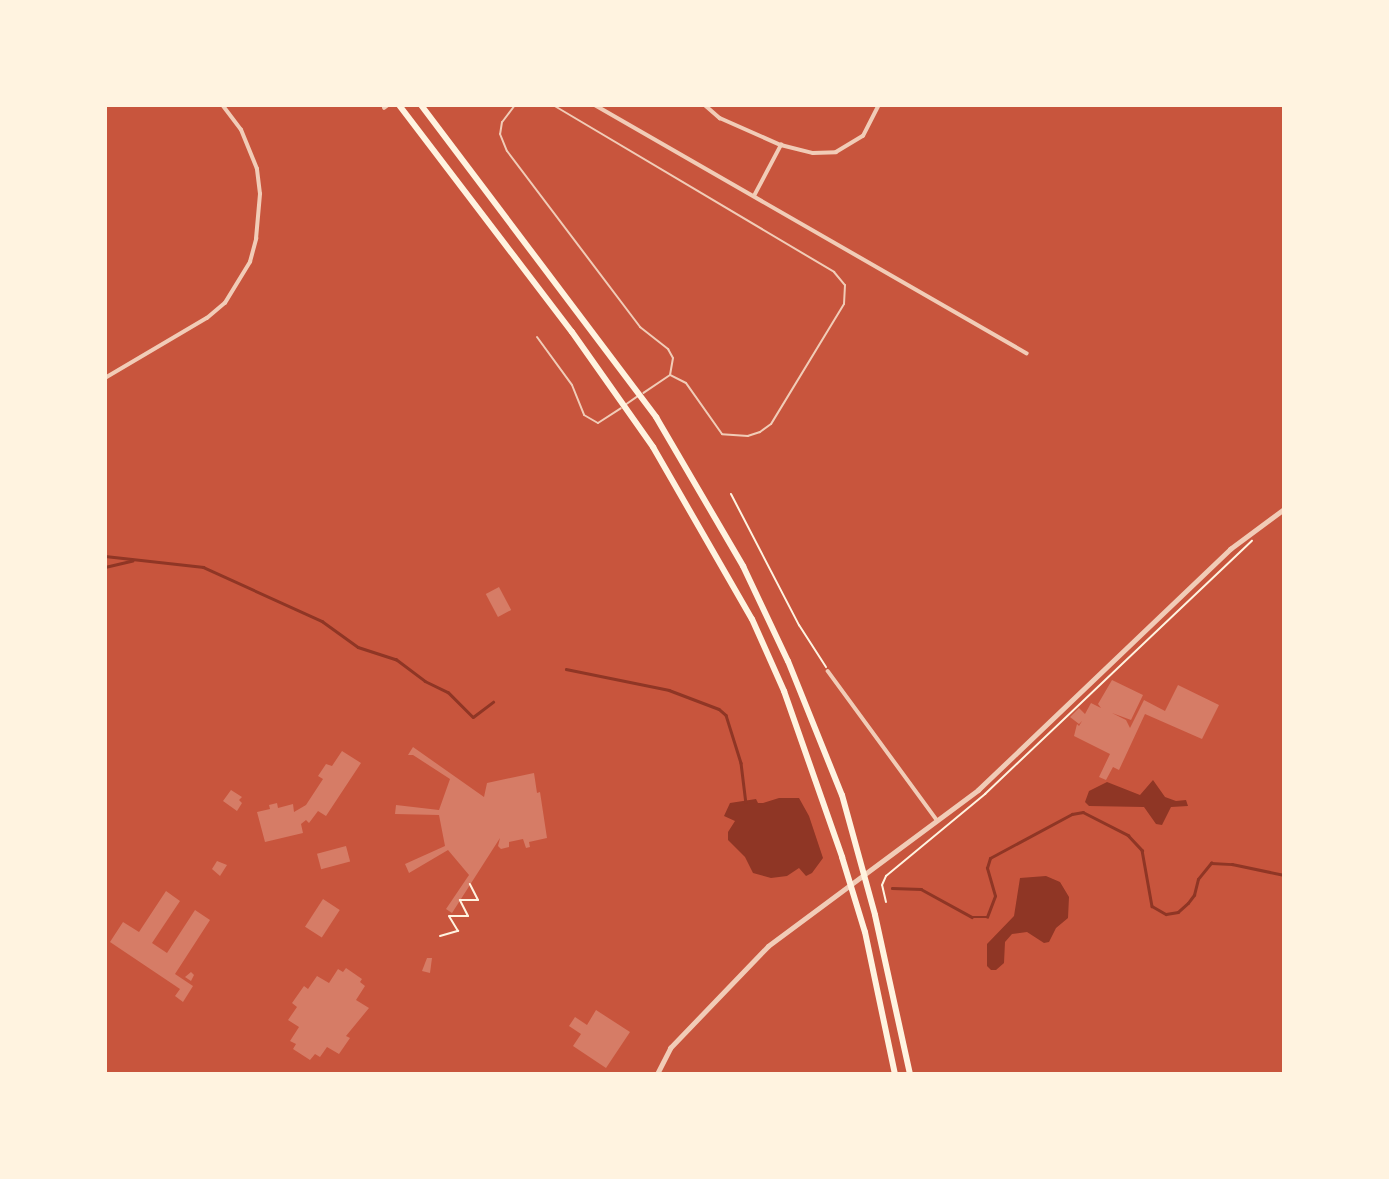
<!DOCTYPE html>
<html>
<head>
<meta charset="utf-8">
<style>
	body { margin:0 }
	#map { position:relative; width:1389px; height:1179px; overflow:hidden; background:#c8553d; font-family:"Source Sans 3",sans-serif }
	div>[style] { position:absolute }
	.water>* { inset:0; background:#8f3625 }
	.stream>* { height:2.5px; margin:-1.25px; padding:0 1.25px; transform-origin:1.25px; border-radius:1.25px; background:#8f3625 }
	.building>* { inset:0; background:#d67c66; transform-origin:0 0 }
	.path>* { height:2px; margin:-1px; padding:0 1px; transform-origin:1px; border-radius:1px; background:#fff3e0 }
	.service>* { height:2px; margin:-1px; padding:0 1px; transform-origin:1px; border-radius:1px; background:#f1ccb7 }
	.minor>* { height:3.5px; margin:-1.75px; padding:0 1.75px; transform-origin:1.75px; border-radius:1.75px; background:#f1ccb7 }
	.tertiary>* { height:4.5px; margin:-2.25px; padding:0 2.25px; transform-origin:2.25px; border-radius:2.25px; background:#f1ccb7 }
	.trunk>* { height:6px; margin:-3px; padding:0 3px; transform-origin:3px; border-radius:3px; background:#fff3e0 }
	span { translate:-50% -50%; white-space:nowrap; text-align:center; line-height:1.15; -webkit-text-stroke:5px #fff3e0; paint-order:stroke }
	.frame { position:absolute; inset:0; border:107px solid #fff3e0; pointer-events:none }
</style>
</head>
<body>
<div id="map">
	<div class="water">
		<div style="clip-path:polygon(1153px 780px,1165px 797px,1176px 801px,1186px 800px,1188px 806px,1171px 807px,1162px 825px,1156px 824px,1144px 807px,1089px 806px,1085px 802px,1089px 791px,1107px 782px,1140px 795px)"></div>
		<div style="clip-path:polygon(779px 798px,799px 798px,809px 816px,823px 858px,812px 873px,806px 876px,799px 868px,787px 876px,771px 878px,753px 873px,745px 857px,728px 840px,728px 832px,735px 821px,724px 816px,730px 803px,756px 799px,758px 803px,763px 803px)"></div>
		<div style="clip-path:polygon(1046px 876px,1060px 882px,1069px 897px,1068px 918px,1056px 928px,1049px 942px,1044px 943px,1027px 932px,1012px 934px,1005px 942px,1004px 963px,996px 970px,991px 970px,987px 966px,987px 944px,1014px 916px,1020px 878px)"></div>
	</div>
	<div class="stream">
		<div style="left:105px;top:556px;width:99px;rotate:6.4deg"></div>
		<div style="left:203px;top:567px;width:131px;rotate:24.4deg"></div>
		<div style="left:322px;top:621px;width:44px;rotate:35.8deg"></div>
		<div style="left:358px;top:647px;width:40px;rotate:18deg"></div>
		<div style="left:396px;top:659px;width:36px;rotate:37deg"></div>
		<div style="left:425px;top:681px;width:25px;rotate:26deg"></div>
		<div style="left:448px;top:692px;width:35px;rotate:45deg"></div>
		<div style="left:473px;top:717px;width:25px;rotate:-37deg"></div>
		<div style="left:105px;top:567px;width:28px;rotate:-13deg"></div>
		<div style="left:566px;top:669px;width:105px;rotate:11.5deg"></div>
		<div style="left:669px;top:690px;width:53px;rotate:20.8deg"></div>
		<div style="left:719px;top:709px;width:9px;rotate:41deg"></div>
		<div style="left:726px;top:715px;width:50px;rotate:72.6deg"></div>
		<div style="left:741px;top:763px;width:39px;rotate:83deg"></div>
		<div style="left:892px;top:888px;width:29px;rotate:2deg"></div>
		<div style="left:921px;top:889px;width:58px;rotate:28.8deg"></div>
		<div style="left:972px;top:917px;width:15px"></div>
		<div style="left:987px;top:917px;width:22px;rotate:-69deg"></div>
		<div style="left:995px;top:896px;width:29px;rotate:-106deg"></div>
		<div style="left:987px;top:868px;width:10px;rotate:-73deg"></div>
		<div style="left:990px;top:858px;width:93px;rotate:-28.2deg"></div>
		<div style="left:1072px;top:814px;width:11px;rotate:-10deg"></div>
		<div style="left:1083px;top:812px;width:51px;rotate:27.1deg"></div>
		<div style="left:1128px;top:835px;width:21px;rotate:47deg"></div>
		<div style="left:1142px;top:850px;width:57px;rotate:79.9deg"></div>
		<div style="left:1152px;top:906px;width:16px;rotate:30deg"></div>
		<div style="left:1166px;top:914px;width:12px;rotate:-9deg"></div>
		<div style="left:1178px;top:912px;width:13px;rotate:-42deg"></div>
		<div style="left:1188px;top:903px;width:10px;rotate:-53deg"></div>
		<div style="left:1194px;top:895px;width:16px;rotate:-76deg"></div>
		<div style="left:1198px;top:879px;width:21px;rotate:-51deg"></div>
		<div style="left:1211px;top:863px;width:21px;rotate:3deg"></div>
		<div style="left:1232px;top:864px;width:53px;rotate:11.9deg"></div>
	</div>
	<div class="building">
		<div style="left:499px;top:587px;width:26px;height:15px;rotate:62deg"></div>
		<div style="clip-path:polygon(1112px 680px,1143px 695px,1131px 720px,1112px 713px,1126px 720px,1130px 728px,1144px 700px,1165px 711px,1178px 685px,1219px 705px,1202px 739px,1145px 714px,1119px 770px,1113px 767px,1106px 780px,1099px 777px,1110px 754px,1074px 736px,1077px 724px,1079px 726px,1082px 721px,1079px 724px,1070px 717px,1079px 708px,1085px 714px,1091px 703px,1101px 708px,1098px 704px)"></div>
		<div style="clip-path:polygon(413px 747px,484px 797px,487px 783px,534px 773px,537px 793px,540px 792px,547px 838px,529px 842px,530px 847px,526px 848px,523px 839px,509px 842px,509px 847px,501px 849px,498px 846px,500px 838px,452px 913px,446px 909px,469px 875px,448px 850px,409px 873px,405px 864px,445px 846px,439px 815px,395px 814px,396px 805px,439px 810px,450px 779px,413px 755px,408px 755px)"></div>
		<div style="clip-path:polygon(342px 751px,361px 763px,326px 816px,318px 811px,309px 823px,306px 820px,301px 824px,303px 833px,265px 842px,257px 812px,270px 809px,269px 805px,277px 803px,278px 808px,293px 804px,294px 812px,306px 805px,323px 779px,318px 776px,326px 764px,332px 766px)"></div>
		<div style="clip-path:polygon(231px 790px,242px 797px,239px 800px,242px 803px,237px 811px,223px 801px)"></div>
		<div style="left:346px;top:846px;width:16px;height:30px;rotate:75deg"></div>
		<div style="clip-path:polygon(217px 861px,227px 865px,220px 876px,212px 869px)"></div>
		<div style="clip-path:polygon(166px 891px,180px 901px,152px 943px,167px 953px,195px 910px,210px 920px,175px 974px,193px 986px,183px 1002px,175px 996px,180px 989px,110px 942px,123px 922px,139px 932px)"></div>
		<div style="left:323px;top:899px;width:20px;height:33px;rotate:33deg"></div>
		<div style="clip-path:polygon(427px 958px,432px 958px,430px 973px,422px 971px)"></div>
		<div style="clip-path:polygon(346px 968px,362px 979px,360px 982px,365px 986px,356px 1000px,369px 1008px,346px 1036px,350px 1038px,339px 1054px,327px 1047px,320px 1057px,315px 1054px,310px 1060px,293px 1049px,296px 1044px,290px 1041px,299px 1027px,288px 1020px,297px 1007px,292px 1003px,304px 986px,308px 989px,317px 976px,329px 983px,338px 969px,343px 972px)"></div>
		<div style="clip-path:polygon(191px 972px,194px 975px,191px 981px,185px 977px)"></div>
		<div style="clip-path:polygon(596px 1010px,630px 1032px,606px 1068px,573px 1046px,581px 1034px,569px 1026px,575px 1017px,587px 1025px)"></div>
	</div>
	<div class="path">
		<div style="left:731px;top:494px;width:148px;rotate:62.6deg"></div>
		<div style="left:799px;top:625px;width:50px;rotate:57.3deg"></div>
		<div style="left:886px;top:902px;width:17px;rotate:-103deg"></div>
		<div style="left:882px;top:885px;width:10px;rotate:-66deg"></div>
		<div style="left:886px;top:876px;width:129px;rotate:-39.6deg"></div>
		<div style="left:985px;top:794px;width:368px;rotate:-43.5deg"></div>
		<div style="left:440px;top:936px;width:19px;rotate:-16deg"></div>
		<div style="left:458px;top:931px;width:17px;rotate:-121deg"></div>
		<div style="left:449px;top:916px;width:19px"></div>
		<div style="left:468px;top:916px;width:18px;rotate:-117deg"></div>
		<div style="left:460px;top:900px;width:18px"></div>
		<div style="left:478px;top:900px;width:18px;rotate:-117deg"></div>
	</div>
	<div class="service">
		<div style="left:515px;top:105px;width:21px;rotate:127deg"></div>
		<div style="left:502px;top:122px;width:12px;rotate:99deg"></div>
		<div style="left:500px;top:134px;width:18px;rotate:68deg"></div>
		<div style="left:507px;top:151px;width:221px;rotate:52.9deg"></div>
		<div style="left:640px;top:327px;width:36px;rotate:38deg"></div>
		<div style="left:668px;top:349px;width:10px;rotate:61deg"></div>
		<div style="left:673px;top:358px;width:17px;rotate:100deg"></div>
		<div style="left:670px;top:375px;width:32px;rotate:146deg"></div>
		<div style="left:553px;top:105px;width:327px;rotate:30.7deg"></div>
		<div style="left:834px;top:272px;width:17px;rotate:50deg"></div>
		<div style="left:845px;top:285px;width:19px;rotate:93deg"></div>
		<div style="left:844px;top:304px;width:140px;rotate:121.3deg"></div>
		<div style="left:771px;top:424px;width:14px;rotate:144deg"></div>
		<div style="left:760px;top:432px;width:13px;rotate:162deg"></div>
		<div style="left:748px;top:436px;width:26px;rotate:-176deg"></div>
		<div style="left:722px;top:434px;width:62px;rotate:-125.2deg"></div>
		<div style="left:686px;top:383px;width:18px;rotate:-153deg"></div>
		<div style="left:537px;top:337px;width:59px;rotate:53.9deg"></div>
		<div style="left:572px;top:385px;width:32px;rotate:68deg"></div>
		<div style="left:584px;top:415px;width:16px;rotate:30deg"></div>
		<div style="left:598px;top:423px;width:27px;rotate:-33deg"></div>
		<div style="left:625px;top:405px;width:16px;rotate:-35deg"></div>
	</div>
	<div class="minor">
		<div style="left:595px;top:105px;width:498px;rotate:29.9deg"></div>
		<div style="left:705px;top:105px;width:20px;rotate:41deg"></div>
		<div style="left:720px;top:118px;width:67px;rotate:23.9deg"></div>
		<div style="left:384px;top:108px;width:5px;rotate:-37deg"></div>
		<div style="left:754px;top:196px;width:58px;rotate:-62.1deg"></div>
		<div style="left:781px;top:145px;width:33px;rotate:14deg"></div>
		<div style="left:813px;top:153px;width:23px;rotate:-2deg"></div>
		<div style="left:836px;top:152px;width:31px;rotate:-31deg"></div>
		<div style="left:863px;top:136px;width:35px;rotate:-63deg"></div>
		<div style="left:105px;top:378px;width:118px;rotate:-30.5deg"></div>
		<div style="left:207px;top:318px;width:23px;rotate:-40deg"></div>
		<div style="left:225px;top:303px;width:48px;rotate:-58.6deg"></div>
		<div style="left:250px;top:262px;width:24px;rotate:-75deg"></div>
		<div style="left:256px;top:239px;width:45px;rotate:-84.9deg"></div>
		<div style="left:260px;top:194px;width:25px;rotate:-97deg"></div>
		<div style="left:257px;top:169px;width:42px;rotate:-112.3deg"></div>
		<div style="left:241px;top:130px;width:31px;rotate:-127deg"></div>
		<div style="left:828px;top:671px;width:185px;rotate:53.8deg"></div>
	</div>
	<div class="tertiary">
		<div style="left:657px;top:1074px;width:29px;rotate:-63deg"></div>
		<div style="left:670px;top:1048px;width:141px;rotate:-46.1deg"></div>
		<div style="left:768px;top:946px;width:262px;rotate:-36.6deg"></div>
		<div style="left:978px;top:790px;width:349px;rotate:-43.7deg"></div>
		<div style="left:1230px;top:549px;width:67px;rotate:-36.5deg"></div>
	</div>
	<div class="trunk">
		<div style="left:399px;top:105px;width:285px;rotate:52.7deg"></div>
		<div style="left:572px;top:332px;width:141px;rotate:54.8deg"></div>
		<div style="left:653px;top:447px;width:198px;rotate:60.1deg"></div>
		<div style="left:752px;top:619px;width:79px;rotate:66deg"></div>
		<div style="left:784px;top:691px;width:176px;rotate:70.7deg"></div>
		<div style="left:842px;top:857px;width:78px;rotate:73deg"></div>
		<div style="left:865px;top:932px;width:145px;rotate:78.1deg"></div>
		<div style="left:421px;top:105px;width:391px;rotate:53deg"></div>
		<div style="left:656px;top:417px;width:173px;rotate:59.7deg"></div>
		<div style="left:743px;top:566px;width:105px;rotate:64.7deg"></div>
		<div style="left:788px;top:661px;width:144px;rotate:68.1deg"></div>
		<div style="left:842px;top:795px;width:124px;rotate:74.6deg"></div>
		<div style="left:875px;top:915px;width:163px;rotate:77.6deg"></div>
	</div>
	<div class="frame"></div>
</div>
</body>
</html>
